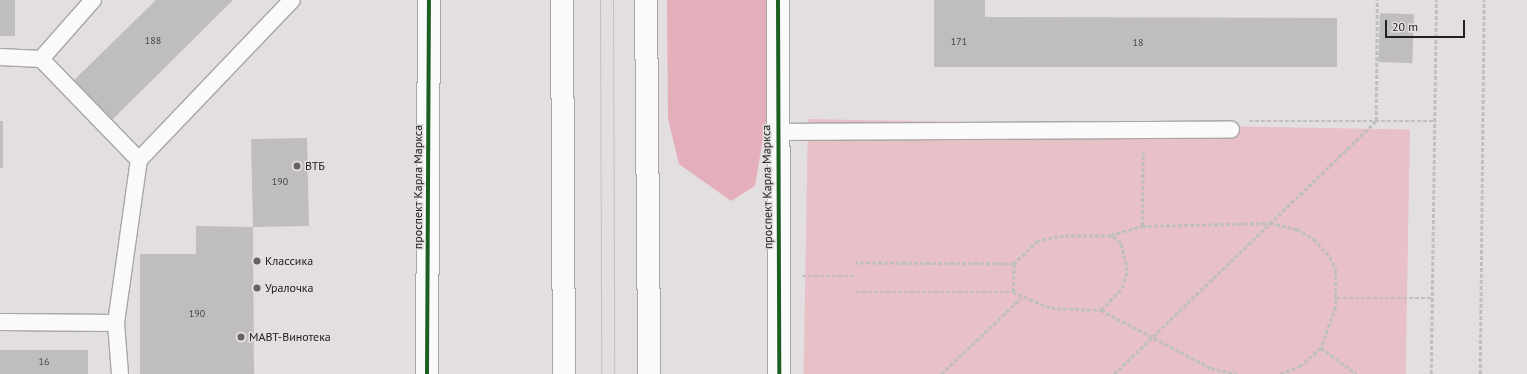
<!DOCTYPE html>
<html>
<head>
<meta charset="utf-8">
<style>
	body { margin:0 }
	#map { position:relative; width:1527px; height:374px; overflow:hidden; background:#e3dfe0; font-family:"PT Sans",sans-serif }
	div>[style] { position:absolute }
	.green>* { inset:0; background:#e8c0c8; transform-origin:0 0 }
	.forest>* { inset:0; background:#e4aebb }
	.building>* { inset:0; background:#c0bdbd; transform-origin:0 0 }
	.path>* { height:2.5px; margin-top:-1.25px; transform-origin:0; background:repeating-linear-gradient(90deg,#bfbfbf 0 4px,transparent 0 6px) }
	.roads { filter:drop-shadow(1px 0 #a9a6a6) drop-shadow(-1px 0 #a9a6a6) drop-shadow(0 1px #a9a6a6) drop-shadow(0 -1px #a9a6a6) }
	.lane>* { height:16px; margin:-8px; padding:0 8px; transform-origin:8px; border-radius:8px; background:#fbfafa }
	.street>* { height:22px; margin:-11px; padding:0 11px; transform-origin:11px; border-radius:11px; background:#fbfafa }
	.secondary>* { height:22px; margin:-11px; padding:0 11px; transform-origin:11px; border-radius:11px; background:#fbfafa }
	.tram>* { height:1px; margin:-0.5px; padding:0 0.5px; transform-origin:0.5px; border-radius:0.5px; background:#c1c0c1 }
	.cycleway>* { height:4px; margin:-2px; padding:0 2px; transform-origin:2px; border-radius:2px; background:#1b5e20 }
	.dots>* { width:11px; height:11px; translate:-50% -50%; box-sizing:border-box; border:2px solid #e4dedf; border-radius:50% }
	span { translate:-50% -50%; white-space:nowrap; text-align:center; line-height:1.15; -webkit-text-stroke:3px #e4dedf; paint-order:stroke }
	.number-label { font-size:10px; color:#4a4748 }
	.number-label span { -webkit-text-stroke-width:0 }
	.poi-label { font-size:12px; color:#222021 }
	.left { translate:0 -50%; text-align:left }
	.street-label { font-size:12px; color:#222021 }
	.scale { position:absolute; left:1385px; top:20px; width:80px; height:18px; box-sizing:border-box; border:2px solid #222021; border-top:0; padding-left:5px; font-size:12px; line-height:14px; white-space:nowrap; color:#222021; -webkit-text-stroke:3px #e4dedf; paint-order:stroke }
</style>
</head>
<body>
<div id="map">
	<div class="green">
		<div style="left:808px;top:119px;width:602px;height:255px;rotate:1deg"></div>
	</div>
	<div class="forest">
		<div style="clip-path:polygon(667px 0,768px 0,767px 115px,755px 186px,731px 201px,679px 164px,668px 119px)"></div>
	</div>
	<div class="building">
		<div style="left:0;top:0;width:15px;height:36px"></div>
		<div style="clip-path:polygon(156px 0,233px 0,111px 121px,72px 82px)"></div>
		<div style="clip-path:polygon(934px 0,985px 0,985px 17px,1337px 18px,1337px 67px,934px 67px)"></div>
		<div style="left:1380px;top:13px;width:34px;height:49px;rotate:2deg"></div>
		<div style="left:0;top:121px;width:3px;height:47px"></div>
		<div style="clip-path:polygon(307px 138px,309px 226px,253px 227px,254px 374px,140px 374px,140px 254px,196px 254px,196px 226px,253px 227px,251px 139px)"></div>
		<div style="left:0;top:350px;width:88px;height:24px"></div>
	</div>
	<div class="path">
		<div style="left:1249px;top:121px;width:185px"></div>
		<div style="left:1142px;top:226px;width:74px;rotate:-89.2deg"></div>
		<div style="left:1111px;top:235px;width:32px;rotate:-16deg"></div>
		<div style="left:1142px;top:226px;width:128px;rotate:-1.3deg"></div>
		<div style="left:1270px;top:223px;width:28px;rotate:13deg"></div>
		<div style="left:1297px;top:229px;width:20px;rotate:30deg"></div>
		<div style="left:1314px;top:239px;width:24px;rotate:48deg"></div>
		<div style="left:1330px;top:257px;width:14px;rotate:65deg"></div>
		<div style="left:1336px;top:270px;width:37px;rotate:90deg"></div>
		<div style="left:1336px;top:307px;width:44px;rotate:110.1deg"></div>
		<div style="left:1321px;top:348px;width:27px;rotate:138deg"></div>
		<div style="left:1301px;top:366px;width:22px;rotate:158deg"></div>
		<div style="left:802px;top:276px;width:54px"></div>
		<div style="left:856px;top:292px;width:157px"></div>
		<div style="left:1013px;top:292px;width:41px;rotate:22.8deg"></div>
		<div style="left:1051px;top:308px;width:50px;rotate:2.3deg"></div>
		<div style="left:1101px;top:310px;width:30px;rotate:-46deg"></div>
		<div style="left:1122px;top:288px;width:18px;rotate:-74deg"></div>
		<div style="left:1127px;top:271px;width:29px;rotate:-102deg"></div>
		<div style="left:1121px;top:243px;width:12px;rotate:-145deg"></div>
		<div style="left:1111px;top:236px;width:47px;rotate:180deg"></div>
		<div style="left:1064px;top:236px;width:26px;rotate:169deg"></div>
		<div style="left:1038px;top:241px;width:33px;rotate:136deg"></div>
		<div style="left:1014px;top:264px;width:158px;rotate:-179.6deg"></div>
		<div style="left:1013px;top:292px;width:28px;rotate:-88deg"></div>
		<div style="left:1337px;top:298px;width:95px"></div>
		<div style="left:1101px;top:310px;width:124px;rotate:27.8deg"></div>
		<div style="left:1211px;top:368px;width:26px;rotate:13deg"></div>
		<div style="left:1321px;top:348px;width:44px;rotate:35.8deg"></div>
		<div style="left:941px;top:374px;width:110px;rotate:-43.5deg"></div>
		<div style="left:1114px;top:374px;width:364px;rotate:-44deg"></div>
		<div style="left:1376px;top:121px;width:121px;rotate:-89.5deg"></div>
		<div style="left:1431px;top:374px;width:374px;rotate:-89.2deg"></div>
		<div style="left:1480px;top:374px;width:374px;rotate:-89.4deg"></div>
	</div>
	<div class="roads">
		<div class="lane">
			<div style="left:93px;top:0;width:79px;rotate:131.4deg"></div>
			<div style="left:41px;top:59px;width:141px;rotate:45.9deg"></div>
			<div style="left:0;top:57px;width:41px;rotate:2.8deg"></div>
			<div style="left:777px;top:132px;width:454px;rotate:-0.3deg"></div>
			<div style="left:0;top:322px;width:116px;rotate:0.5deg"></div>
			<div style="left:120px;top:374px;width:51px;rotate:-94.5deg"></div>
			<div style="left:116px;top:323px;width:165px;rotate:-82deg"></div>
			<div style="left:139px;top:160px;width:221px;rotate:-46.3deg"></div>
		</div>
		<div class="street">
			<div style="left:778px;top:0;width:374px;rotate:89.8deg"></div>
			<div style="left:427px;top:374px;width:374px;rotate:-89.7deg"></div>
		</div>
		<div class="secondary">
			<div style="left:562px;top:0;width:374px;rotate:89.7deg"></div>
			<div style="left:646px;top:0;width:374px;rotate:89.5deg"></div>
		</div>
	</div>
	<div class="tram">
		<div style="left:600px;top:0;width:374px;rotate:89.8deg"></div>
		<div style="left:613px;top:0;width:374px;rotate:89.8deg"></div>
	</div>
	<div class="cycleway">
		<div style="left:778px;top:0;width:374px;rotate:89.8deg"></div>
		<div style="left:427px;top:374px;width:374px;rotate:-89.7deg"></div>
	</div>
	<div class="dots">
		<div style="left:297px;top:166px;background:#666364"></div>
		<div style="left:257px;top:261px;background:#666364"></div>
		<div style="left:257px;top:288px;background:#666364"></div>
		<div style="left:241px;top:337px;background:#666364"></div>
	</div>
	<div class="number-label">
		<span style="left:153px;top:41px">188</span>
		<span style="left:959px;top:42px">171</span>
		<span style="left:1138px;top:43px">18</span>
		<span style="left:280px;top:182px">190</span>
		<span style="left:197px;top:314px">190</span>
		<span style="left:44px;top:362px">16</span>
	</div>
	<div class="poi-label">
		<span class="left" style="left:305px;top:166px">ВТБ</span>
		<span class="left" style="left:265px;top:261px">Классика</span>
		<span class="left" style="left:265px;top:288px">Уралочка</span>
		<span class="left" style="left:249px;top:337px">МАВТ-Винотека</span>
	</div>
	<div class="street-label">
		<span style="left:418px;top:187px;rotate:-90deg">проспект Карла Маркса</span>
		<span style="left:767px;top:187px;rotate:-91deg">проспект Карла Маркса</span>
	</div>
	<div class="scale">20 m</div>
</div>
</body>
</html>
